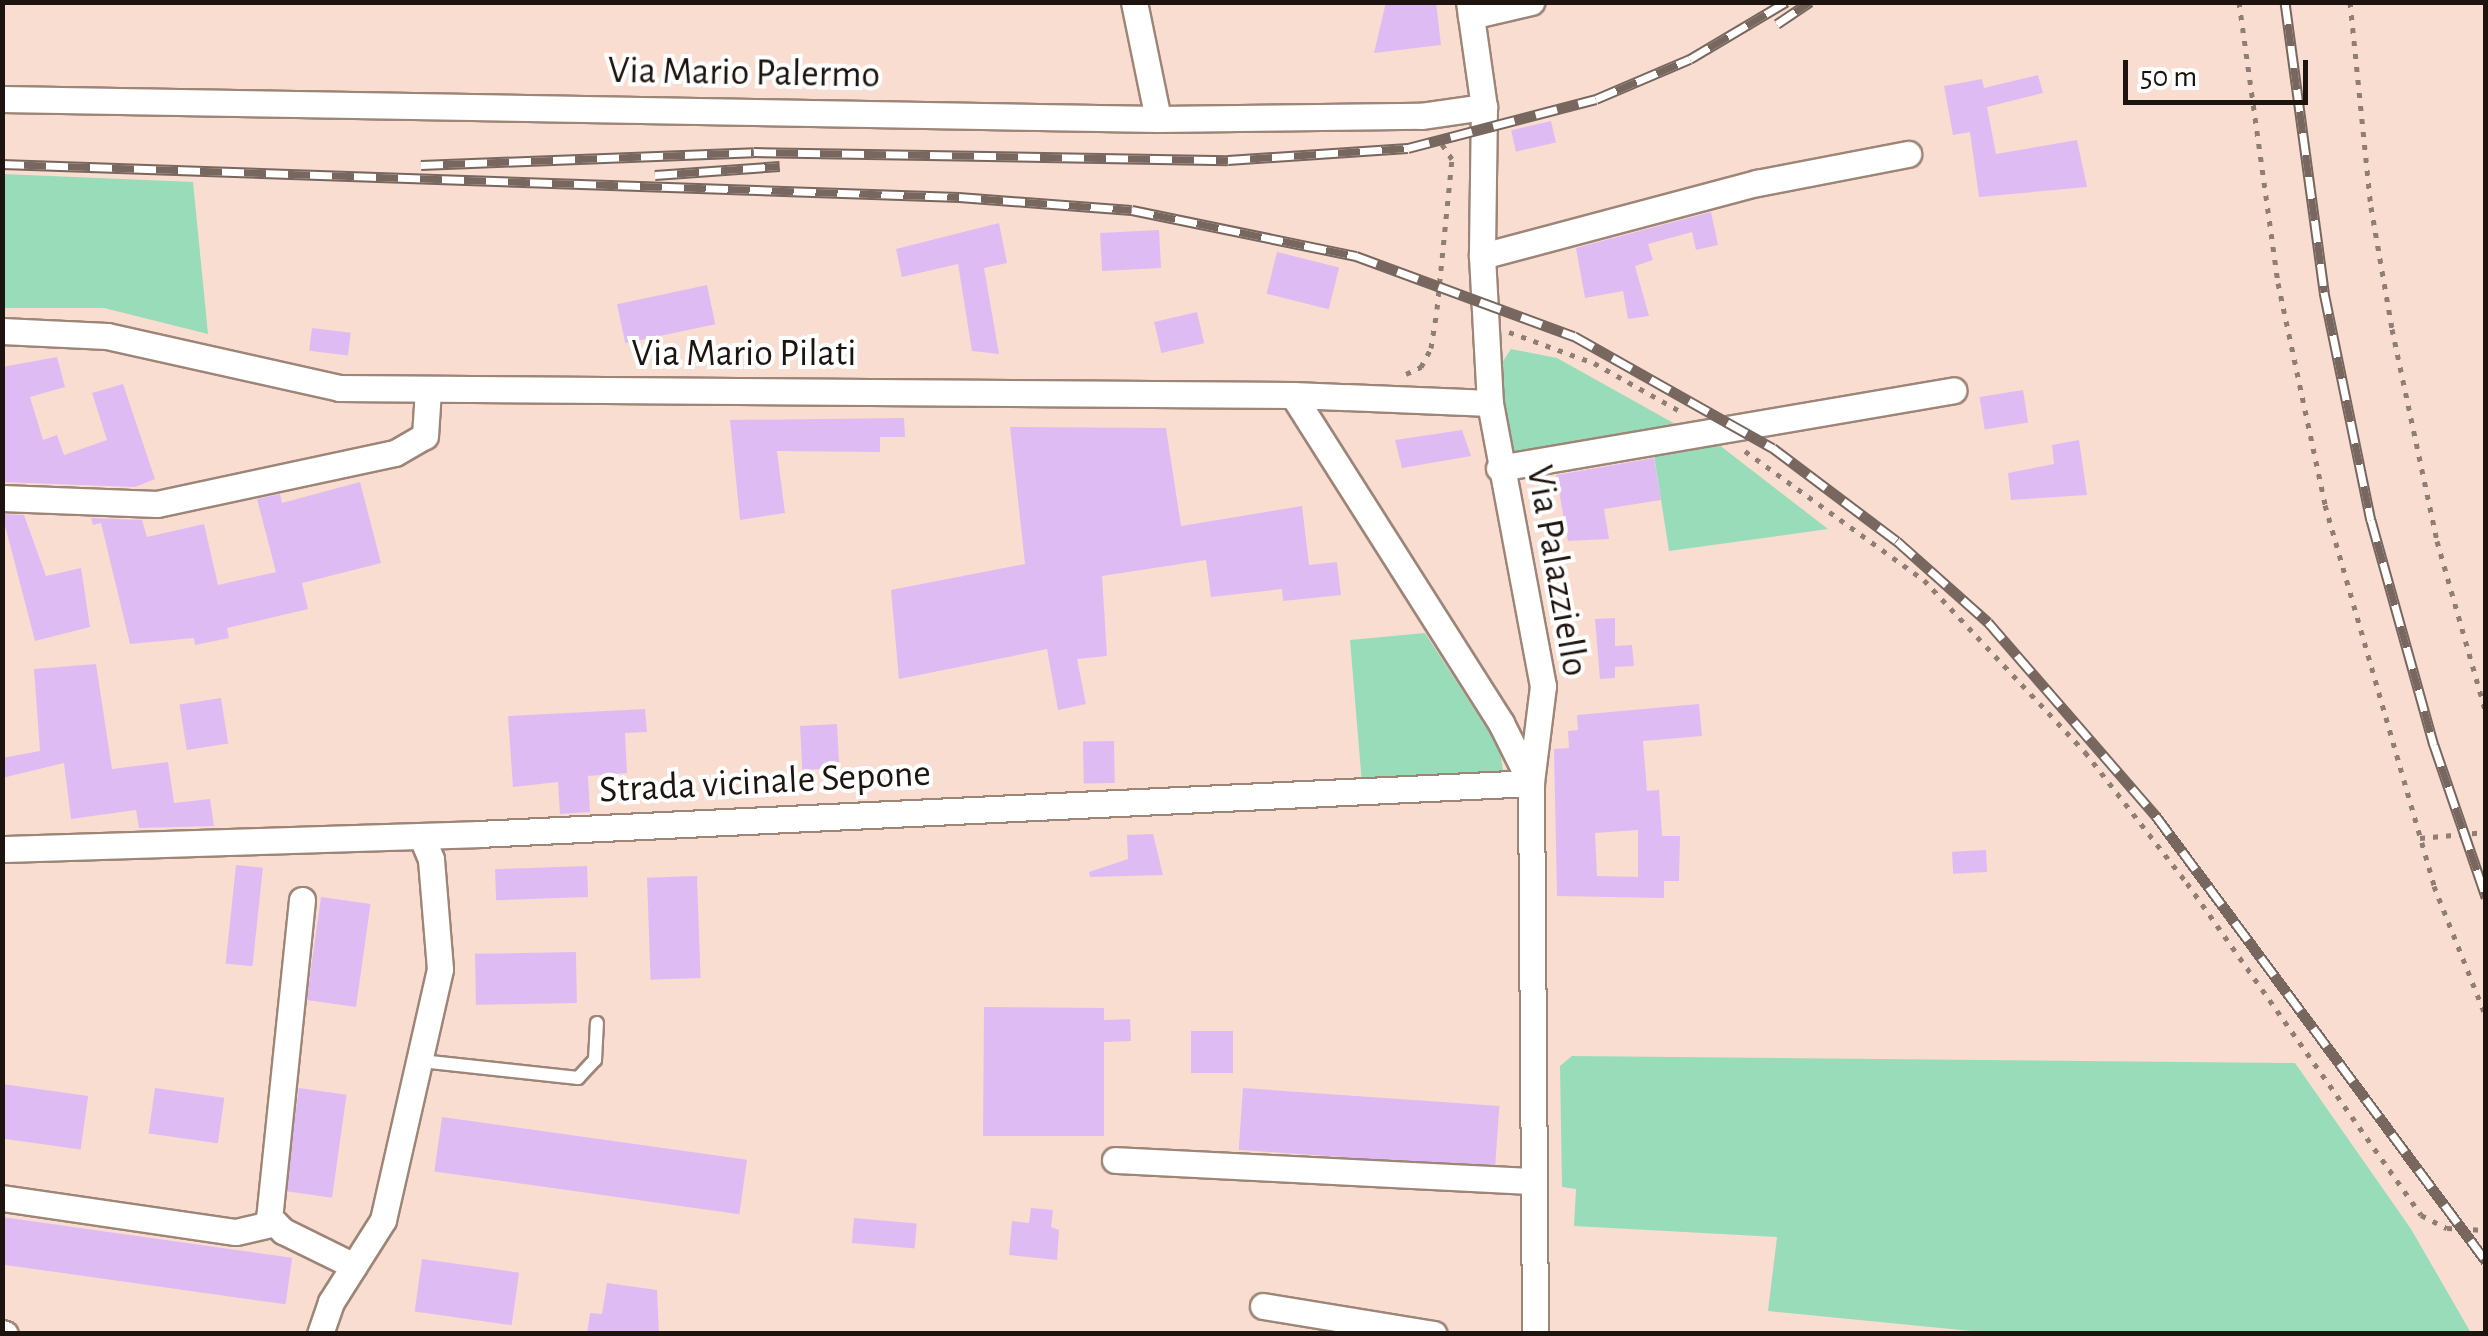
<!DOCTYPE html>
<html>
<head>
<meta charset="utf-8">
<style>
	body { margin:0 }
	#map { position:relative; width:2488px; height:1336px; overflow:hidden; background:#f9ddd0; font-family:"Alegreya Sans",sans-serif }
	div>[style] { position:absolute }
	.green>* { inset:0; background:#99dcba }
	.building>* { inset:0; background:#dfbbf4; transform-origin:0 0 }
	.path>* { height:5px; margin-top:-2.5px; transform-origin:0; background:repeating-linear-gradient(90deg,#907d74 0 5px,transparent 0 13px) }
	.roads { filter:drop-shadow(2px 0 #9d8578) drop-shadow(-2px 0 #9d8578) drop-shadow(0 2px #9d8578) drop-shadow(0 -2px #9d8578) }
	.lane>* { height:12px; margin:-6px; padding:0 6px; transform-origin:6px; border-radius:6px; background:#fff }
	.street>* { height:25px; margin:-12.5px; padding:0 12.5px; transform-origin:12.5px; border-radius:12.5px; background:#fff }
	.rail>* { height:11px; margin-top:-5.5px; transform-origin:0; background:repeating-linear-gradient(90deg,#fff 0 22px,#78675f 0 44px); box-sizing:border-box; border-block:2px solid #78675f }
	span { translate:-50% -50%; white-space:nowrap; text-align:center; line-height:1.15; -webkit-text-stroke:8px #fff; paint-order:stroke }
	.street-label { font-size:38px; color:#1d140f }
	.frame { position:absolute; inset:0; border:5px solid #1d140f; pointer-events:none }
	.scale { position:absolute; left:2123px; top:60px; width:185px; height:45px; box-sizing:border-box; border:5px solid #1d140f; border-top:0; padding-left:12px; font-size:30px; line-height:35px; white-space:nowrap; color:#1d140f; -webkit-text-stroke:8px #fff; paint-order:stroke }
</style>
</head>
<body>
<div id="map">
	<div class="green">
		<div style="clip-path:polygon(3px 174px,193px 182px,208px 334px,104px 308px,3px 308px)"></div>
		<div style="clip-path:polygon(1511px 349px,1557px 358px,1677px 425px,1511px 462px,1498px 369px)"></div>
		<div style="clip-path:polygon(1714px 441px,1828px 529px,1669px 551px,1653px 449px)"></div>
		<div style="clip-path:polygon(1425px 633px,1500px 749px,1503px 771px,1495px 780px,1362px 784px,1350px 640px)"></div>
		<div style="clip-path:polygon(1572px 1056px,2295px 1063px,2411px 1229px,2471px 1333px,2002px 1334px,1768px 1311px,1777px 1237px,1574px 1226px,1576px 1189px,1562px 1187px,1560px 1066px)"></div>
	</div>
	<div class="building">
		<div style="clip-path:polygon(1386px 2px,1436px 2px,1441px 45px,1374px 53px)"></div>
		<div style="clip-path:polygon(2038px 75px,2043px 93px,1987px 107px,1996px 154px,2077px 140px,2087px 187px,1979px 197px,1970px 132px,1953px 135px,1944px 86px,1982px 79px,1984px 88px)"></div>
		<div style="left:1551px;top:121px;width:22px;height:41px;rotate:77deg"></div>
		<div style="clip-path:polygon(1711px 212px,1718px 245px,1696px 250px,1692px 232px,1648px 244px,1653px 260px,1635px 266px,1649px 316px,1628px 319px,1623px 291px,1585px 298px,1576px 248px)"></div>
		<div style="clip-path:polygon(999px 223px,1007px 263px,984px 268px,999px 354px,972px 351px,958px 264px,902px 277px,896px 249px)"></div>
		<div style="left:1159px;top:230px;width:38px;height:59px;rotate:87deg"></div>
		<div style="left:1277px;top:252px;width:64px;height:43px;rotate:14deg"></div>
		<div style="left:707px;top:285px;width:40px;height:92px;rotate:78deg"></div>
		<div style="left:1197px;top:312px;width:32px;height:44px;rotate:77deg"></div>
		<div style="left:312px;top:328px;width:39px;height:23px;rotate:7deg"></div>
		<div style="clip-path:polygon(57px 357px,65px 387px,30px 397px,43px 440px,57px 435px,64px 455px,107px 440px,92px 393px,123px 384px,155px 479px,135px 487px,2px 482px,2px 367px)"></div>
		<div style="left:2023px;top:390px;width:33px;height:44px;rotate:81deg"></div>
		<div style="clip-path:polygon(904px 418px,905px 437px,880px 437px,880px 452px,777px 451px,785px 513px,740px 520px,730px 420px)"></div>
		<div style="clip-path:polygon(1010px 427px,1166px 428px,1181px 526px,1302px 506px,1309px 565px,1337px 562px,1341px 595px,1283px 601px,1282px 589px,1211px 597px,1206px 560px,1102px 576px,1107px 656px,1077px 659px,1086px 704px,1058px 710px,1047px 649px,899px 679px,891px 590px,1025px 564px)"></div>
		<div style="clip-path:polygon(1462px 430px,1471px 456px,1402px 468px,1395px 440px)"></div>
		<div style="clip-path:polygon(2079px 440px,2087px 495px,2011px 500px,2008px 473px,2054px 464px,2052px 445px)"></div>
		<div style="clip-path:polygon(1654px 458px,1661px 500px,1604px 509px,1609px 539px,1568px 541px,1556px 475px)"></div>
		<div style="clip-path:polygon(360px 482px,381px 563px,302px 583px,308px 609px,227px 628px,229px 638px,195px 645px,194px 638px,130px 644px,101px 523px,93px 525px,91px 518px,142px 520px,147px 537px,204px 524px,218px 585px,276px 572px,257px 499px,280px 494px,282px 503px)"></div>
		<div style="clip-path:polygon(2px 514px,24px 515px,46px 576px,81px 568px,90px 627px,35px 641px)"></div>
		<div style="clip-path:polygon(1615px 618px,1615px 646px,1632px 645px,1634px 666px,1615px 667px,1615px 678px,1600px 679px,1595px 619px)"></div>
		<div style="clip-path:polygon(96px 664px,112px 769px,168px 762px,174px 803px,210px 799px,214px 826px,139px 828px,136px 810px,71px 819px,64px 763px,2px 778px,2px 758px,40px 751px,34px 669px)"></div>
		<div style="left:221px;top:698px;width:46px;height:42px;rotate:81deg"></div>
		<div style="clip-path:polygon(evenodd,1699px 704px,1702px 736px,1643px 741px,1647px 791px,1659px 790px,1662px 836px,1680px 836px,1679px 881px,1664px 881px,1664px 898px,1557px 896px,1554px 749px,1569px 748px,1568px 731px,1578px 730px,1577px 715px,1699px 704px,1638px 830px,1638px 877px,1597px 876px,1595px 833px,1638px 830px)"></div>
		<div style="clip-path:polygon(645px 709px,647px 732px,625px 733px,627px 773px,588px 776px,590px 812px,560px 814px,558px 782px,513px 787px,508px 716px)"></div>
		<div style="left:837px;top:724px;width:44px;height:37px;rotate:87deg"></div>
		<div style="left:1114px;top:741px;width:42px;height:31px;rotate:89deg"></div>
		<div style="clip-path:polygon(1153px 834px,1163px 875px,1090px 877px,1089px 872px,1128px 859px,1127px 835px)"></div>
		<div style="left:1986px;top:850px;width:22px;height:34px;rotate:87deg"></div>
		<div style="left:236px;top:865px;width:27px;height:99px;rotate:6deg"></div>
		<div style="left:587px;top:866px;width:31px;height:92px;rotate:88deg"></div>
		<div style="left:697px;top:876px;width:102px;height:50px;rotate:88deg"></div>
		<div style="left:321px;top:897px;width:50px;height:104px;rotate:8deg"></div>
		<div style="left:576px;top:952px;width:51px;height:101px;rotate:89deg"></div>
		<div style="clip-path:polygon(984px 1007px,1104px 1008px,1104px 1020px,1130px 1019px,1131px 1041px,1104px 1042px,1104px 1136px,983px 1136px)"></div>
		<div style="left:1191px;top:1031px;width:42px;height:42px"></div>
		<div style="left:2px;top:1084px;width:87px;height:54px;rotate:8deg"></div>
		<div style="left:155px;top:1088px;width:70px;height:46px;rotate:8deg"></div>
		<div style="left:299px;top:1088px;width:48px;height:104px;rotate:8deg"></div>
		<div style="left:1243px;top:1088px;width:257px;height:62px;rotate:4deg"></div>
		<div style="left:442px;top:1117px;width:308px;height:55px;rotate:8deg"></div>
		<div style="clip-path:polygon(1031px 1208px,1053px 1210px,1051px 1227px,1059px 1230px,1057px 1260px,1009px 1255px,1012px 1221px,1029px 1223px)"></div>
		<div style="left:2px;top:1217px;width:293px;height:47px;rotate:8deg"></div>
		<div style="left:854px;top:1218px;width:63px;height:25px;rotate:5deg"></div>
		<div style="left:422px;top:1259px;width:98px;height:53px;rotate:8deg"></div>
		<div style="clip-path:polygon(607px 1283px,657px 1290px,659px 1334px,587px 1334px,590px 1313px,602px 1314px)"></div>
	</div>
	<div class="path">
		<div style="left:2239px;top:2px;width:284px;rotate:82.1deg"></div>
		<div style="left:2278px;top:283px;width:227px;rotate:78deg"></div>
		<div style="left:2325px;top:505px;width:396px;rotate:74deg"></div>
		<div style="left:2434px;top:886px;width:141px;rotate:68.3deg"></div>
		<div style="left:2350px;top:2px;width:206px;rotate:84.2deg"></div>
		<div style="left:2371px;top:207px;width:124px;rotate:80.2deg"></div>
		<div style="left:2392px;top:329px;width:217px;rotate:78deg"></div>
		<div style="left:2437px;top:541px;width:179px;rotate:74.1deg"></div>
		<div style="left:1509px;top:332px;width:90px;rotate:20deg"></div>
		<div style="left:1594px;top:363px;width:98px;rotate:29.2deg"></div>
		<div style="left:1406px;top:374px;width:17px;rotate:-25deg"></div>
		<div style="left:1421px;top:367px;width:21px;rotate:-62deg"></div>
		<div style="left:1431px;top:348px;width:39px;rotate:-81deg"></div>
		<div style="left:1437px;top:309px;width:151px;rotate:-84.3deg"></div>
		<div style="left:1452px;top:159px;width:25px;rotate:-124deg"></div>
		<div style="left:1745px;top:451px;width:221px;rotate:35.8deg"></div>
		<div style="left:1924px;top:580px;width:236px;rotate:46.9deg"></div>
		<div style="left:2085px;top:752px;width:166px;rotate:52.1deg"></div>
		<div style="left:2187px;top:883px;width:406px;rotate:54.8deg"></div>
		<div style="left:2421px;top:1215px;width:29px;rotate:27deg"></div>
		<div style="left:2447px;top:1228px;width:39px;rotate:3deg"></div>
		<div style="left:2420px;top:838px;width:66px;rotate:-5.2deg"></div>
	</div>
	<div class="roads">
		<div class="lane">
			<div style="left:421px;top:1061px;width:158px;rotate:6.2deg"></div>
			<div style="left:578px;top:1078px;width:25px;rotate:-47deg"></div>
			<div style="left:595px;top:1060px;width:37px;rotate:-87deg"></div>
		</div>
		<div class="street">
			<div style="left:1134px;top:2px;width:119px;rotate:78.4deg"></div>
			<div style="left:1469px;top:2px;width:106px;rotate:81.9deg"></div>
			<div style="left:1484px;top:107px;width:149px;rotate:90.8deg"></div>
			<div style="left:1482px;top:256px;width:147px;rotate:86.9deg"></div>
			<div style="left:1490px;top:403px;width:288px;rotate:79.4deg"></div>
			<div style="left:1543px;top:686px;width:98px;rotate:97.1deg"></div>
			<div style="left:1531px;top:783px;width:551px;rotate:89.58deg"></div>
			<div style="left:1471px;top:16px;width:62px;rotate:-13.1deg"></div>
			<div style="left:2px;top:99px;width:1156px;rotate:0.99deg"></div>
			<div style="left:1158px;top:119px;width:263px;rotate:-0.7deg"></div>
			<div style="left:1421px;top:116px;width:64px;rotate:-8.1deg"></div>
			<div style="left:1482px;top:256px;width:285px;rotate:-14.9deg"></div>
			<div style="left:1757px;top:183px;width:154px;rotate:-10.9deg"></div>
			<div style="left:2px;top:331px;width:105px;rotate:2.7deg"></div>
			<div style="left:107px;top:336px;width:238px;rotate:12.6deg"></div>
			<div style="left:339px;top:388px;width:954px;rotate:0.42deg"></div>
			<div style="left:1293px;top:395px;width:197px;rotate:2.3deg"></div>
			<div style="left:1499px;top:468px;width:461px;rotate:-9.7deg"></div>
			<div style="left:2px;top:498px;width:155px;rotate:2.2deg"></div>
			<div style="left:157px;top:504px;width:243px;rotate:-12.1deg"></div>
			<div style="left:395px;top:453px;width:34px;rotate:-30deg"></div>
			<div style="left:425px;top:436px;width:46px;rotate:-86.3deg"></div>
			<div style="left:2px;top:849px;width:476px;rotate:-1.8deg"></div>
			<div style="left:478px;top:834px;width:1054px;rotate:-2.77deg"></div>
			<div style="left:1531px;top:783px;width:67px;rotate:-116.6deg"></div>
			<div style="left:1501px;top:723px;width:388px;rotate:-122.4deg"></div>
			<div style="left:302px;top:900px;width:319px;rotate:95.9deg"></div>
			<div style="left:269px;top:1217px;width:20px;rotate:45deg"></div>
			<div style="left:283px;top:1231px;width:79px;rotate:26.2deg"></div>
			<div style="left:1115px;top:1160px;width:418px;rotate:2.9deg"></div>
			<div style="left:2px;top:1198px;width:236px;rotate:8.3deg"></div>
			<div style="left:236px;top:1232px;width:40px;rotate:-13deg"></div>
			<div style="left:1263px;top:1306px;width:173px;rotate:9.3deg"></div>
			<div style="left:2px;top:1333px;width:3px;rotate:18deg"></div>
			<div style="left:320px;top:1334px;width:34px;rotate:-71deg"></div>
			<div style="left:331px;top:1302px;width:97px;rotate:-57.6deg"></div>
			<div style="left:383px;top:1220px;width:257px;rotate:-77.2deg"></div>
			<div style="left:440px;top:969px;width:110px;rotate:-94.7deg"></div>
			<div style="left:431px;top:859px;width:25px;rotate:-113deg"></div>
		</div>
	</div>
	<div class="rail">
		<div style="left:2285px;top:2px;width:293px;rotate:82.3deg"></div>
		<div style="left:2324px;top:292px;width:233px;rotate:78.4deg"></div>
		<div style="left:2371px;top:520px;width:234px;rotate:74.4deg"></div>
		<div style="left:2434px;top:745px;width:161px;rotate:71.1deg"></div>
		<div style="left:1777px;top:24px;width:40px;rotate:-34deg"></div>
		<div style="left:2px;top:164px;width:958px;rotate:1.97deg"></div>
		<div style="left:959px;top:197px;width:173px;rotate:4.3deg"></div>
		<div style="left:1132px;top:210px;width:229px;rotate:11.6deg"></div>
		<div style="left:1356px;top:256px;width:232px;rotate:20.2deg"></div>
		<div style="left:1574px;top:336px;width:228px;rotate:29.4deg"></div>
		<div style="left:1773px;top:448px;width:155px;rotate:36.9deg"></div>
		<div style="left:1897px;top:541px;width:122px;rotate:41.7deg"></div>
		<div style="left:1988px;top:622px;width:257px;rotate:49.1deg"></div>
		<div style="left:2156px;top:816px;width:554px;rotate:53.44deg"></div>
		<div style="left:421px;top:165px;width:333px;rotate:-2.2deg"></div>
		<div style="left:754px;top:152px;width:474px;rotate:1deg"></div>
		<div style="left:1228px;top:160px;width:180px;rotate:-3.8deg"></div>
		<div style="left:1408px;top:148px;width:194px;rotate:-14.6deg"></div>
		<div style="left:1596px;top:99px;width:102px;rotate:-23.1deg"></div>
		<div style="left:1690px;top:59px;width:112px;rotate:-30.7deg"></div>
		<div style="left:655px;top:175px;width:125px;rotate:-4.1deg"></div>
	</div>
	<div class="street-label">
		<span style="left:744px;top:74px;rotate:1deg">Via Mario Palermo</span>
		<span style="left:744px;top:355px">Via Mario Pilati</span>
		<span style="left:1556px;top:571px;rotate:80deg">Via Palazziello</span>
		<span style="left:765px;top:783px;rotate:-3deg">Strada vicinale Sepone</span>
	</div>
	<div class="frame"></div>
	<div class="scale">50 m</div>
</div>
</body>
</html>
